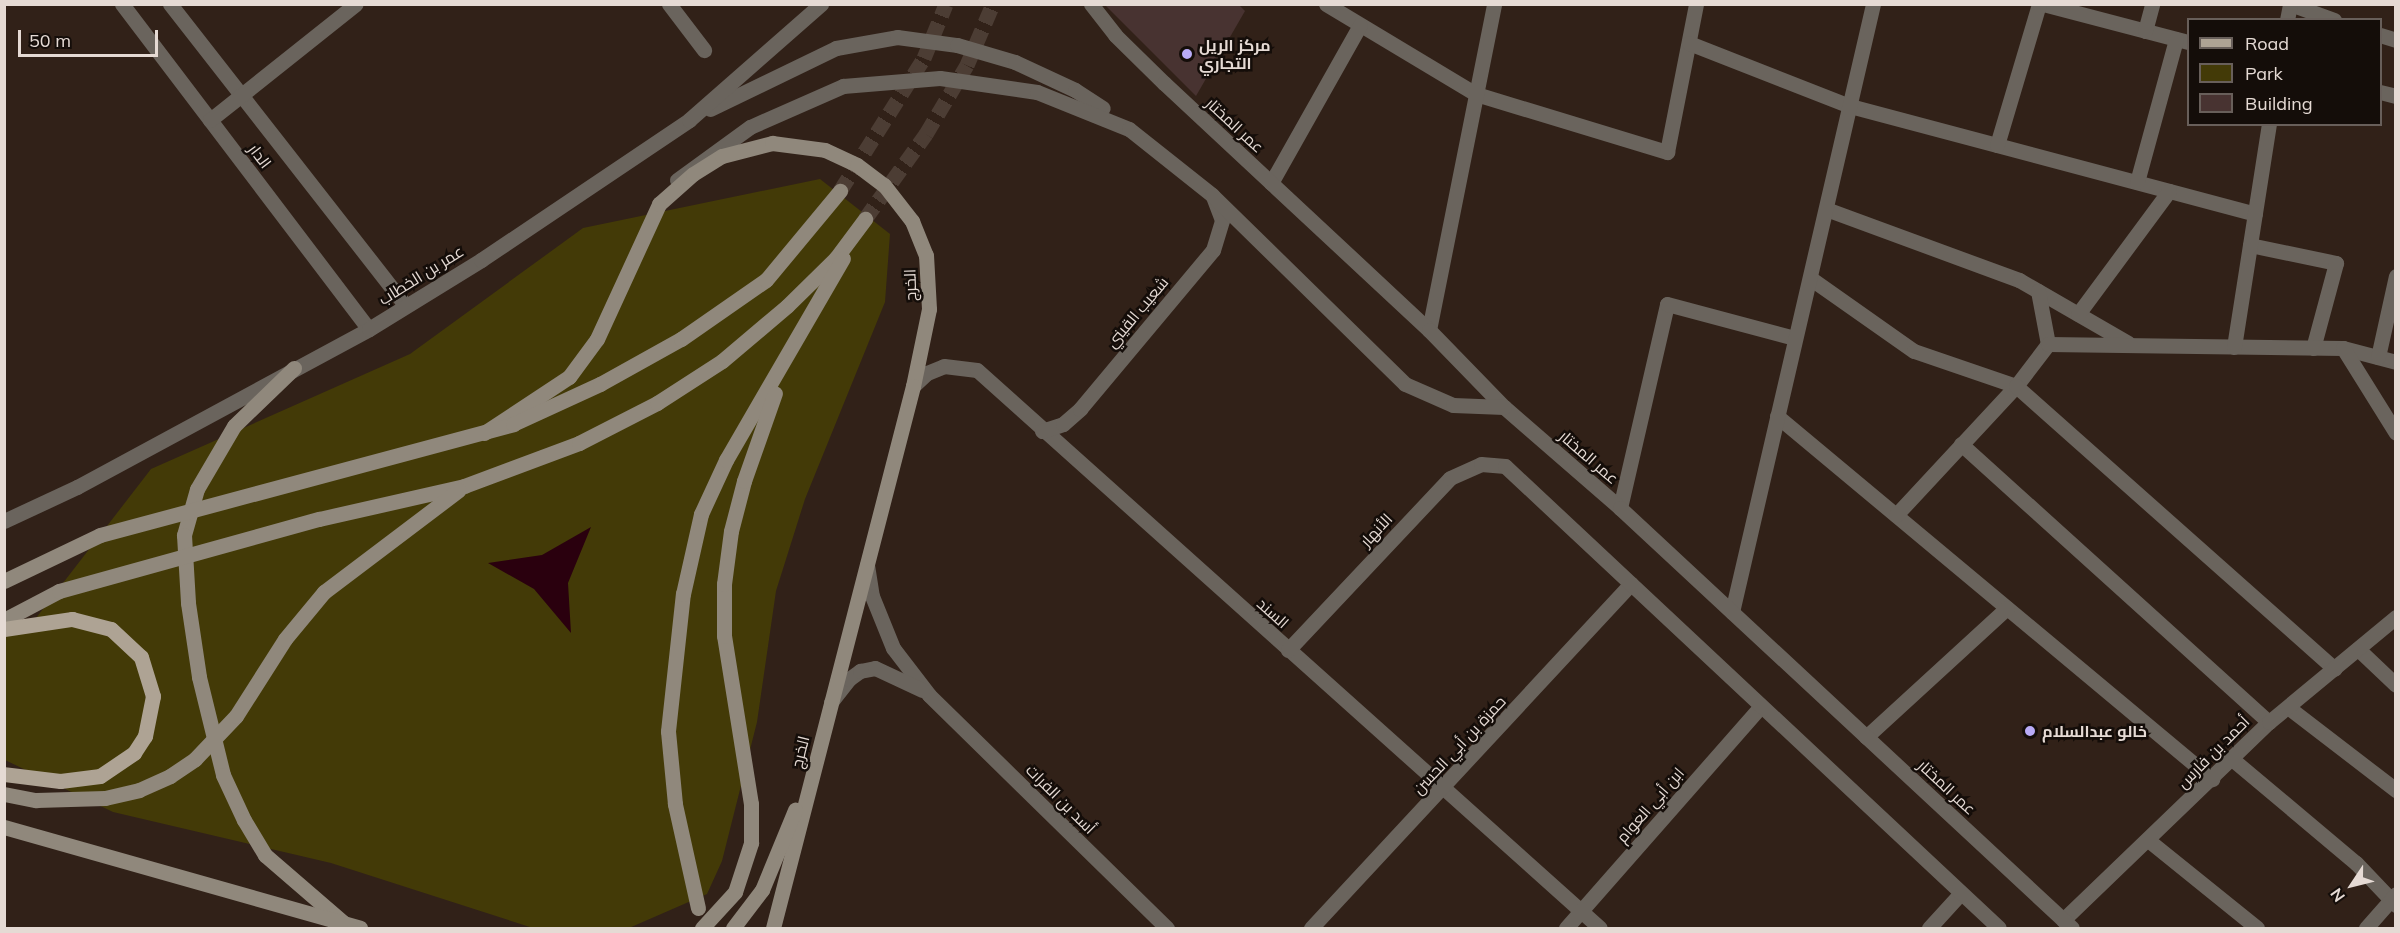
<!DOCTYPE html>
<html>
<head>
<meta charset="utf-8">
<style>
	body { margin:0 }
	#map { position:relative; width:2400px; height:933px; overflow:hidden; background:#312118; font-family:Mulish,Cairo,sans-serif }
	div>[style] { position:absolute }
	.green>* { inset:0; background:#433a07 }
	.water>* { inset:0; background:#2a000e }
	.building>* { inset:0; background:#483331 }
	.secondary-tunnel>* { height:15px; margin-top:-7.5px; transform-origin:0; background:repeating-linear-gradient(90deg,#4c3d34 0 15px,transparent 0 23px) }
	.minor>* { height:15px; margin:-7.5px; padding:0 7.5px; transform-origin:7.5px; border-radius:7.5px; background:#6a645d }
	.tertiary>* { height:15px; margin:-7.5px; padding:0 7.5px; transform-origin:7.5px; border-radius:7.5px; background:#6a645d }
	.secondary>* { height:15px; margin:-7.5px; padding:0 7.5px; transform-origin:7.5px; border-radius:7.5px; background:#90887c }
	.primary>* { height:15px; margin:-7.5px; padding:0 7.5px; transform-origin:7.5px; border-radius:7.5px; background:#aea394 }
	.dots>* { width:16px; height:16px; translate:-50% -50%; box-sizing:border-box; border:3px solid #140d09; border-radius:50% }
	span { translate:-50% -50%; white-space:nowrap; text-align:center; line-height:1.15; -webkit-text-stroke:5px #140d09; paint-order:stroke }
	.poi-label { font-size:16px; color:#e5dad4; font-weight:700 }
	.left { translate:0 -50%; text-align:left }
	.street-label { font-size:16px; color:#e5dad4 }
	.frame { position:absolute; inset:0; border:6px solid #e5dad4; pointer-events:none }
	.legend { position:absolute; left:2187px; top:18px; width:195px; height:108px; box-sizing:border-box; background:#140d09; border:2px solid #685f5a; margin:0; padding:8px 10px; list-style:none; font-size:18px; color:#e5dad4 }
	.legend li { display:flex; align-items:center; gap:12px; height:30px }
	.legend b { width:30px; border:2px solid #685f5a }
	.north { position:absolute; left:2322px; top:855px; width:60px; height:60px; -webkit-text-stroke:4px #140d09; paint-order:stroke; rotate:235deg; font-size:16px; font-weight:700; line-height:24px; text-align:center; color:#e5dad4 }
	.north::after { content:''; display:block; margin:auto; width:21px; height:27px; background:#e5dad4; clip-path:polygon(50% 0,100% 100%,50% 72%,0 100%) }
	.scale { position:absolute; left:18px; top:30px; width:140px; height:27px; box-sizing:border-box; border:3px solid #e5dad4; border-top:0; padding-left:8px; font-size:18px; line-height:21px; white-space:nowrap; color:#e5dad4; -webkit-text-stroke:4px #140d09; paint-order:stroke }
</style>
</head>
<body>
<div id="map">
	<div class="green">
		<div style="clip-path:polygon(820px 179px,890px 234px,885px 302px,805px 499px,776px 591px,757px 722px,722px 861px,707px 894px,629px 928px,533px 928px,331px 863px,113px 812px,5px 760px,4px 631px,36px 618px,151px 469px,410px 354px,583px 228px)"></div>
	</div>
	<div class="water">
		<div style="clip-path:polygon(591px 527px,568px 583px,571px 633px,534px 589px,488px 563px,542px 555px)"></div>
	</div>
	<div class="building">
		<div style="clip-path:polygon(1104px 4px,1238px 4px,1245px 11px,1196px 96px)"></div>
	</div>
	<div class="secondary-tunnel">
		<div style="left:840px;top:191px;width:157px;rotate:-57.7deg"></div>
		<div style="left:924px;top:58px;width:58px;rotate:-67.8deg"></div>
		<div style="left:865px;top:219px;width:105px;rotate:-54.3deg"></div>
		<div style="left:926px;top:134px;width:80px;rotate:-59.3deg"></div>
		<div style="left:967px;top:65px;width:66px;rotate:-66.9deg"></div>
	</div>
	<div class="minor">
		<div style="left:122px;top:4px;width:408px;rotate:52.8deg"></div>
		<div style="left:170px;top:4px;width:382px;rotate:52deg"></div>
		<div style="left:669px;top:4px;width:58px;rotate:52.7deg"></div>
		<div style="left:1326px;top:4px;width:175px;rotate:31deg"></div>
		<div style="left:1476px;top:94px;width:200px;rotate:16.9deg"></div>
		<div style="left:1667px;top:152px;width:151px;rotate:-78.9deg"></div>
		<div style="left:2043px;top:4px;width:150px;rotate:14.7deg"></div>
		<div style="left:2290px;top:4px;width:47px;rotate:20deg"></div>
		<div style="left:2287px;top:20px;width:16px;rotate:-79deg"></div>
		<div style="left:2145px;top:31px;width:28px;rotate:-75deg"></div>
		<div style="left:2380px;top:35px;width:17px;rotate:17deg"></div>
		<div style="left:1689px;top:43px;width:173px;rotate:21.4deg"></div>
		<div style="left:1850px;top:106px;width:419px;rotate:14.9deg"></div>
		<div style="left:2380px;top:92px;width:16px;rotate:14deg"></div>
		<div style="left:210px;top:120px;width:186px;rotate:-38.5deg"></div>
		<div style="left:1997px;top:145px;width:147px;rotate:-73.4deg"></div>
		<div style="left:2137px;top:182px;width:148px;rotate:-74.7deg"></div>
		<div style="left:1271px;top:183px;width:181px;rotate:-60.6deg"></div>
		<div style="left:1826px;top:209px;width:206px;rotate:20.2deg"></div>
		<div style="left:2019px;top:280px;width:126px;rotate:30deg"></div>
		<div style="left:2250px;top:245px;width:88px;rotate:11.8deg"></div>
		<div style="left:2336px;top:263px;width:88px;rotate:105.1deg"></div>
		<div style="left:1810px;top:278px;width:127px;rotate:35.1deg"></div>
		<div style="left:1914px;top:351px;width:108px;rotate:18.9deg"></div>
		<div style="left:2016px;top:386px;width:53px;rotate:-52.7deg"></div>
		<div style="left:2048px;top:344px;width:54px;rotate:-100.7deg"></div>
		<div style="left:2078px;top:314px;width:153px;rotate:-53.5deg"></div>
		<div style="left:1429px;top:330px;width:332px;rotate:-78.7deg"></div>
		<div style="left:2048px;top:344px;width:295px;rotate:0.8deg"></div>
		<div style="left:2343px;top:348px;width:55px;rotate:14.8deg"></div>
		<div style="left:2234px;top:347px;width:226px;rotate:-81.1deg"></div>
		<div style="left:2343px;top:348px;width:100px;rotate:58.1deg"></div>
		<div style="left:2378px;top:357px;width:83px;rotate:-77.5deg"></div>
		<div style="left:913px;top:386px;width:19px;rotate:-43deg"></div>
		<div style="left:927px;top:373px;width:18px;rotate:-22deg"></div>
		<div style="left:944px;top:366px;width:33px;rotate:7deg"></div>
		<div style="left:977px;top:370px;width:836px;rotate:41.85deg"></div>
		<div style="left:1777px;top:416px;width:567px;rotate:39.84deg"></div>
		<div style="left:1042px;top:431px;width:22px;rotate:-18deg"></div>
		<div style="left:1063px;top:424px;width:23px;rotate:-41deg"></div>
		<div style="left:1080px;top:409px;width:207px;rotate:-50.1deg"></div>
		<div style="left:1213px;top:250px;width:31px;rotate:-73deg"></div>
		<div style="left:1222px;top:220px;width:25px;rotate:-111deg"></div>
		<div style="left:1961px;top:444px;width:415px;rotate:42.1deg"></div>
		<div style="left:1620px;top:508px;width:209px;rotate:-77deg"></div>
		<div style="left:1667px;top:304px;width:132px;rotate:14.9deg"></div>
		<div style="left:1896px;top:515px;width:176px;rotate:-47.1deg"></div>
		<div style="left:2016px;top:386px;width:426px;rotate:41.6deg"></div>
		<div style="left:867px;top:565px;width:31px;rotate:81deg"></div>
		<div style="left:872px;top:596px;width:56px;rotate:68deg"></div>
		<div style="left:893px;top:648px;width:59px;rotate:52.5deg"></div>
		<div style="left:929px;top:695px;width:333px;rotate:44.4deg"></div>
		<div style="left:1732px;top:612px;width:624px;rotate:-76.94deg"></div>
		<div style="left:2358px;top:649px;width:52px;rotate:43.5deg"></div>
		<div style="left:831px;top:702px;width:29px;rotate:-52deg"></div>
		<div style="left:849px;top:679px;width:14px;rotate:-36deg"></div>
		<div style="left:860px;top:671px;width:15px;rotate:-11deg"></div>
		<div style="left:875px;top:668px;width:52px;rotate:25.1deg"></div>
		<div style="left:2289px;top:708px;width:135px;rotate:37.5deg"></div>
		<div style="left:1866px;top:737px;width:191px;rotate:-42.5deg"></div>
		<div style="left:2232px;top:759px;width:162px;rotate:40deg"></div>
		<div style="left:2356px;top:863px;width:58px;rotate:46.4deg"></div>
		<div style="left:2148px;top:840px;width:140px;rotate:38.9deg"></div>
		<div style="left:2063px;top:920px;width:286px;rotate:-43.9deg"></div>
		<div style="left:2269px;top:722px;width:165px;rotate:-39.6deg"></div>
		<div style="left:1311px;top:928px;width:470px;rotate:-47.1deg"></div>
		<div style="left:1566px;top:928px;width:295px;rotate:-48.7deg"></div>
		<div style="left:1929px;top:928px;width:47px;rotate:-47.6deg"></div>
		<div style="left:2366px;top:928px;width:45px;rotate:-48.6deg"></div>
	</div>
	<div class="tertiary">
		<div style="left:1091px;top:4px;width:39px;rotate:52deg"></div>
		<div style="left:1115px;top:35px;width:69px;rotate:44.4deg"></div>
		<div style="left:1164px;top:83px;width:362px;rotate:43deg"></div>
		<div style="left:1429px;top:330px;width:107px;rotate:45.8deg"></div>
		<div style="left:1504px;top:407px;width:154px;rotate:41deg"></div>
		<div style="left:1620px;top:508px;width:617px;rotate:42.9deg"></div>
		<div style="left:710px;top:109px;width:140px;rotate:-25.8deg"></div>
		<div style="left:836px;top:48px;width:62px;rotate:-10.2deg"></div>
		<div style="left:897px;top:37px;width:61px;rotate:7.6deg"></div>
		<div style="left:957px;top:45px;width:60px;rotate:16.3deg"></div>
		<div style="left:1015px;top:62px;width:66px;rotate:25deg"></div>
		<div style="left:1075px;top:90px;width:33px;rotate:33deg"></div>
		<div style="left:677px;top:180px;width:90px;rotate:-36deg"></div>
		<div style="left:750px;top:127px;width:102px;rotate:-23.8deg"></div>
		<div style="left:843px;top:86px;width:97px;rotate:-4.7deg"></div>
		<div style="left:940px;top:78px;width:98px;rotate:8.2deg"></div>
		<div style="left:1037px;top:92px;width:99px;rotate:21.9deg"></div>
		<div style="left:1129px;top:129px;width:106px;rotate:38.5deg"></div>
		<div style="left:1212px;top:195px;width:270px;rotate:44.4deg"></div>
		<div style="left:1405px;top:384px;width:52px;rotate:23.6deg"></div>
		<div style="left:1453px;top:405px;width:51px;rotate:2.2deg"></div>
		<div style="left:4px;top:521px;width:81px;rotate:-25deg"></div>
		<div style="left:77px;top:487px;width:332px;rotate:-28.4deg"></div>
		<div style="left:369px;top:329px;width:132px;rotate:-31.6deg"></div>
		<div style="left:481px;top:260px;width:251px;rotate:-33.9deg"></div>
		<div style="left:689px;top:120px;width:176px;rotate:-41.3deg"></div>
		<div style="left:1288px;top:650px;width:236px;rotate:-46.7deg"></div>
		<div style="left:1450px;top:478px;width:34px;rotate:-24deg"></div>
		<div style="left:1481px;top:464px;width:24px;rotate:5deg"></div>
		<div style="left:1505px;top:466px;width:676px;rotate:43.08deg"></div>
	</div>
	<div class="secondary">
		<div style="left:294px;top:368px;width:83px;rotate:136deg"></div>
		<div style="left:234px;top:426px;width:73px;rotate:120.4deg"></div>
		<div style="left:197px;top:489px;width:48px;rotate:105.8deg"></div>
		<div style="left:184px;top:535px;width:68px;rotate:86.6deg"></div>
		<div style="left:188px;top:603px;width:75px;rotate:81.5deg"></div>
		<div style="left:199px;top:677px;width:101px;rotate:76.2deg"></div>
		<div style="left:223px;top:775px;width:50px;rotate:65deg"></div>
		<div style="left:244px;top:820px;width:41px;rotate:59deg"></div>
		<div style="left:265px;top:855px;width:106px;rotate:40.8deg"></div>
		<div style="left:484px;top:433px;width:102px;rotate:-33.4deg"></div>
		<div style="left:569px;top:377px;width:47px;rotate:-53.6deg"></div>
		<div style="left:597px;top:339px;width:149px;rotate:-65.3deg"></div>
		<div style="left:659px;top:204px;width:45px;rotate:-41.4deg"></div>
		<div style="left:693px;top:174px;width:34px;rotate:-32deg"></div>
		<div style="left:722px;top:156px;width:52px;rotate:-14.6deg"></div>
		<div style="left:772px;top:143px;width:53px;rotate:7.5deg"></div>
		<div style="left:825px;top:150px;width:35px;rotate:25deg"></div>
		<div style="left:857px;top:165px;width:34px;rotate:37deg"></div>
		<div style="left:884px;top:185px;width:46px;rotate:52.1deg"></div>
		<div style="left:912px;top:221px;width:37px;rotate:68deg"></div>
		<div style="left:926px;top:255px;width:54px;rotate:86.8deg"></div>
		<div style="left:929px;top:309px;width:79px;rotate:101.7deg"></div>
		<div style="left:913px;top:386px;width:560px;rotate:104.48deg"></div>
		<div style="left:4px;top:581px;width:106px;rotate:-25.6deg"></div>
		<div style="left:100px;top:535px;width:428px;rotate:-15deg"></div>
		<div style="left:513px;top:424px;width:96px;rotate:-24.7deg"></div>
		<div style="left:600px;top:384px;width:93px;rotate:-29.1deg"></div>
		<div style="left:681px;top:339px;width:103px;rotate:-34.8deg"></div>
		<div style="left:766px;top:280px;width:116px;rotate:-50.3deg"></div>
		<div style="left:4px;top:620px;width:62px;rotate:-27.8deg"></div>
		<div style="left:59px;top:591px;width:270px;rotate:-15.5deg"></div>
		<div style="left:319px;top:519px;width:149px;rotate:-12.8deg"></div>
		<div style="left:464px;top:486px;width:123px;rotate:-20.5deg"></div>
		<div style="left:579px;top:443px;width:88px;rotate:-27.1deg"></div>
		<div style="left:657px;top:403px;width:77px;rotate:-32.9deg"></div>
		<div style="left:722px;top:361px;width:85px;rotate:-40.2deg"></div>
		<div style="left:787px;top:306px;width:69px;rotate:-44.4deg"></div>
		<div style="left:836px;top:258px;width:49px;rotate:-53.4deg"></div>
		<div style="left:4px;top:794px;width:33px;rotate:11deg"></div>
		<div style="left:36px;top:800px;width:69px;rotate:-1.7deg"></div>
		<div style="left:105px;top:798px;width:35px;rotate:-13deg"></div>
		<div style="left:139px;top:790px;width:34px;rotate:-24deg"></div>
		<div style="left:170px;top:776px;width:30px;rotate:-34deg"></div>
		<div style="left:195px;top:759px;width:59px;rotate:-46.4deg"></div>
		<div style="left:236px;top:716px;width:91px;rotate:-57.5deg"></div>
		<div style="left:285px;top:639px;width:61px;rotate:-50.3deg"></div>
		<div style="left:324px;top:592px;width:169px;rotate:-37.1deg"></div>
		<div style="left:4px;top:827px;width:370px;rotate:15.8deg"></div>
		<div style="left:698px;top:908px;width:107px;rotate:-102.5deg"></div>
		<div style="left:675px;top:804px;width:73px;rotate:-95.5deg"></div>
		<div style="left:668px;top:731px;width:138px;rotate:-83.8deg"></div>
		<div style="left:683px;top:594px;width:82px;rotate:-77.3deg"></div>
		<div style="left:701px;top:514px;width:60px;rotate:-65.2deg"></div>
		<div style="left:726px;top:460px;width:233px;rotate:-59.9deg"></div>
		<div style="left:702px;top:928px;width:49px;rotate:-47.5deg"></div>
		<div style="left:735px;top:892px;width:52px;rotate:-71.9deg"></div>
		<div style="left:751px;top:843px;width:39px;rotate:-90deg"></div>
		<div style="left:751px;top:804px;width:170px;rotate:-99.1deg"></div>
		<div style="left:724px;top:636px;width:52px;rotate:-90deg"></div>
		<div style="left:724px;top:584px;width:53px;rotate:-82.5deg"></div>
		<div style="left:731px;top:531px;width:52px;rotate:-75.4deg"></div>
		<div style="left:744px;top:481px;width:93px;rotate:-70.6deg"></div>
		<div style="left:733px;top:928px;width:48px;rotate:-52.7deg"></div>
		<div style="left:762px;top:890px;width:87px;rotate:-67.6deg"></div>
	</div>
	<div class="primary">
		<div style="left:4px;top:629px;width:69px;rotate:-8.4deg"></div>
		<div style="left:72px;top:619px;width:40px;rotate:14.4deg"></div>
		<div style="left:111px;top:629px;width:41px;rotate:43deg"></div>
		<div style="left:141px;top:657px;width:41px;rotate:72.9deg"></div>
		<div style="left:153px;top:696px;width:41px;rotate:101.3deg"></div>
		<div style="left:145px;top:736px;width:20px;rotate:123deg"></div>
		<div style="left:134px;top:753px;width:41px;rotate:145.9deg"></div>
		<div style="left:100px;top:776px;width:40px;rotate:172.9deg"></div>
		<div style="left:60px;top:781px;width:56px;rotate:-172.9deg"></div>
	</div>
	<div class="dots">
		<div style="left:1187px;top:54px;background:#b9abf7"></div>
		<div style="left:2030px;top:731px;background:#b9abf7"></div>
	</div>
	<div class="poi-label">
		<span class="left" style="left:1199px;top:54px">مركز الريل<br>التجاري</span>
		<span class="left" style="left:2042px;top:731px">خالو عبدالسلام</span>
	</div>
	<div class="street-label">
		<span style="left:1235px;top:125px;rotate:43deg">عمر المختار</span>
		<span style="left:260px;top:156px;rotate:53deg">الدار</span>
		<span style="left:421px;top:275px;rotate:-32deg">عمر بن الخطاب</span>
		<span style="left:910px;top:285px;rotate:-92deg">الخرج</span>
		<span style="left:1137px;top:312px;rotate:-50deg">شعيب القيني</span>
		<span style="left:1589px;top:457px;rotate:41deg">عمر المختار</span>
		<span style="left:1376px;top:530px;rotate:-47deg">الأنهار</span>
		<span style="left:1273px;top:613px;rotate:42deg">السند</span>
		<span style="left:1459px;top:745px;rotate:-47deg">حمزة بن أبي الحسن</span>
		<span style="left:800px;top:752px;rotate:-76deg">الخرج</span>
		<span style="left:2213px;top:752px;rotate:-45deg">أحمد بن فارس</span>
		<span style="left:1947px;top:787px;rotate:43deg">عمر المختار</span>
		<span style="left:1061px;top:799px;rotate:45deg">أسد بن الفرات</span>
		<span style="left:1650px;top:805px;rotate:-49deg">ابن أبي العوام</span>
	</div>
	<div class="frame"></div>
	<ul class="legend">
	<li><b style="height:8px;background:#aea394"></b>Road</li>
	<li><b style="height:16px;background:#433a07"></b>Park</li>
	<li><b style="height:16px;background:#483331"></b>Building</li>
	</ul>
	<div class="north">N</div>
	<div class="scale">50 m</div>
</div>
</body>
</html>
